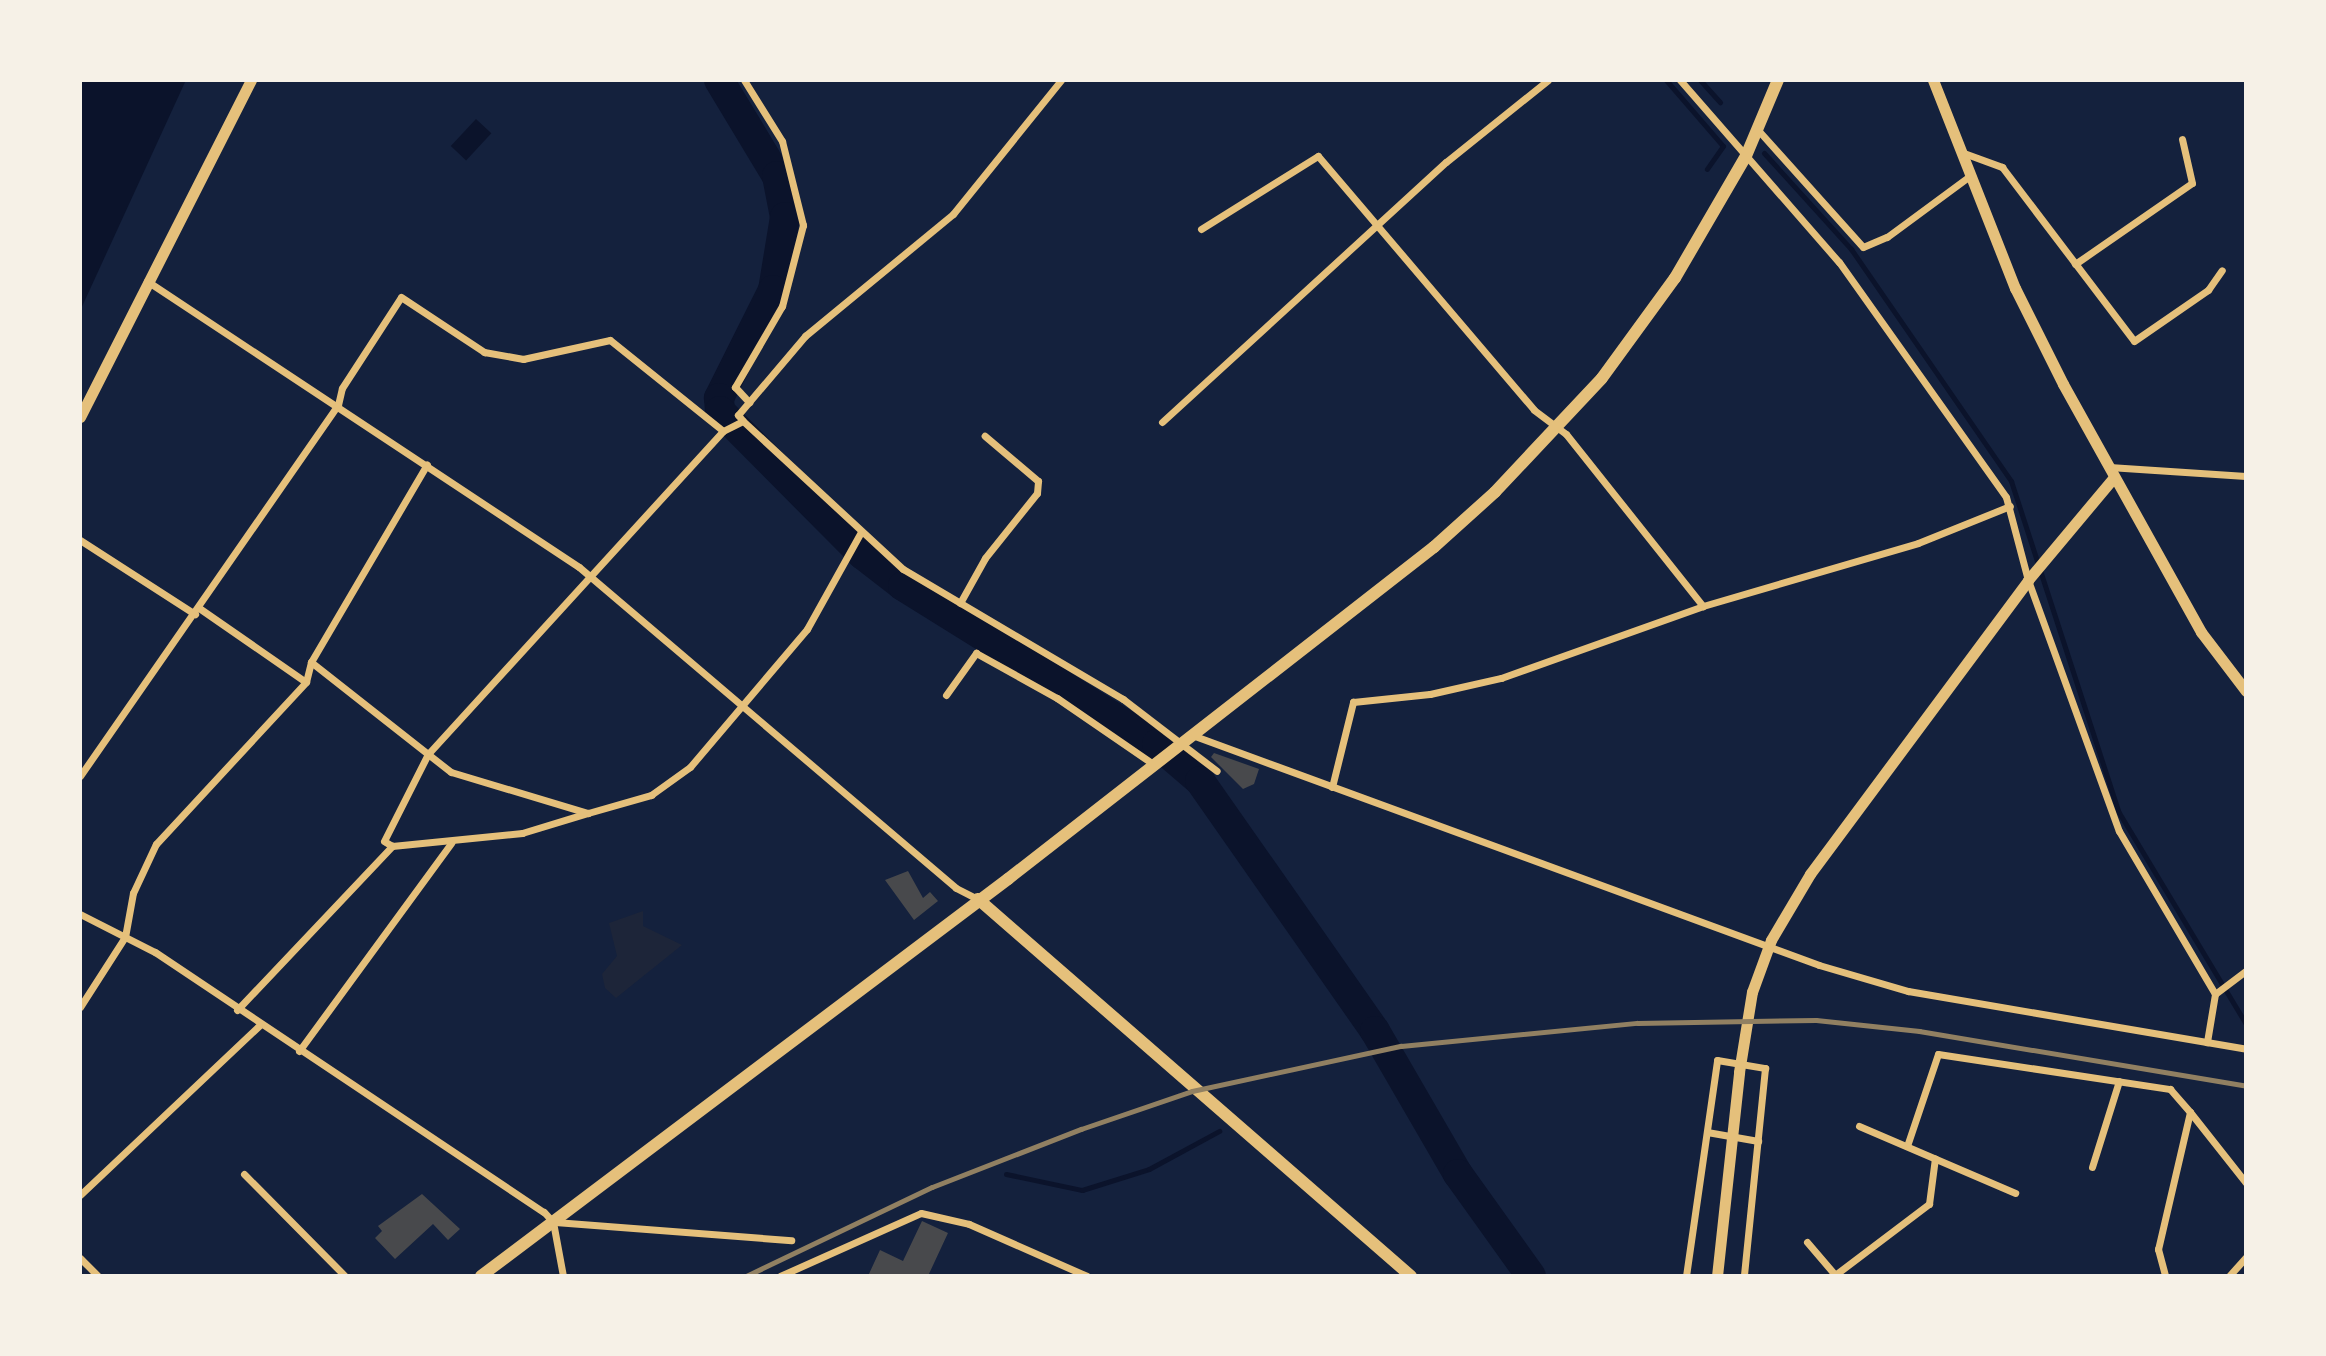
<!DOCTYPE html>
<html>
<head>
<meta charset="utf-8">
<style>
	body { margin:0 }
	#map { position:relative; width:2326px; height:1356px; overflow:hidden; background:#14213d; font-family:"Titillium Web",sans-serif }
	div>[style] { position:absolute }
	.green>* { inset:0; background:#1d2539 }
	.water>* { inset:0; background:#0b132b; transform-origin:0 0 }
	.stream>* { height:5px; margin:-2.5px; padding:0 2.5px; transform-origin:2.5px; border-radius:2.5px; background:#0b132b }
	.river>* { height:30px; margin:-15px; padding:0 15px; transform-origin:15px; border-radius:15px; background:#0b132b }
	.building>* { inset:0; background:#48494c }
	.minor>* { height:7px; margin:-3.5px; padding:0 3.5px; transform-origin:3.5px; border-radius:3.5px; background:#e5c07b }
	.secondary>* { height:11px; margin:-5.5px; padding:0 5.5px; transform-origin:5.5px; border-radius:5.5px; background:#e5c07b }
	.primary>* { height:12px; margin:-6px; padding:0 6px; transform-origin:6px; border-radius:6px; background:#e5c07b }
	.trunk>* { height:12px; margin:-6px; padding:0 6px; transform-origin:6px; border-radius:6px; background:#e5c07b }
	.rail>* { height:5px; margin:-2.5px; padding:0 2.5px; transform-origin:2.5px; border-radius:2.5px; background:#918062 }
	span { translate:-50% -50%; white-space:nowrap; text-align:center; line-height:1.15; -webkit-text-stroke:6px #f6f1e7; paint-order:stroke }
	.frame { position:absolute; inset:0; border:82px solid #f6f1e7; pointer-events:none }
</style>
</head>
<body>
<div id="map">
	<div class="green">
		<div style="clip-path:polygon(643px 911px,643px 926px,682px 945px,616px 998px,605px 988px,602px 974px,617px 956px,609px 923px)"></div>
	</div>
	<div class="water">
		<div style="clip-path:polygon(80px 80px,186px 80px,80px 311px)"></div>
		<div style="left:476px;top:119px;width:21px;height:37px;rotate:43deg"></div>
	</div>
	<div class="stream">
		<div style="left:1666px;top:80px;width:87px;rotate:49.2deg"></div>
		<div style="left:1723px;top:146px;width:28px;rotate:125deg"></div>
		<div style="left:1700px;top:80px;width:30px;rotate:48deg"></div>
		<div style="left:1764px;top:153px;width:130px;rotate:47.8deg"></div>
		<div style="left:1851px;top:249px;width:282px;rotate:55.4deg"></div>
		<div style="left:2011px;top:481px;width:347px;rotate:72deg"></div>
		<div style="left:2118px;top:811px;width:249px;rotate:59deg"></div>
		<div style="left:1006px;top:1174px;width:78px;rotate:11.9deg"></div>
		<div style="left:1082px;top:1190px;width:70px;rotate:-17.4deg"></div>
		<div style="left:1149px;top:1169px;width:80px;rotate:-28.5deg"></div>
	</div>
	<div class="river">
		<div style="left:719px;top:80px;width:112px;rotate:58.9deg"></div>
		<div style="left:777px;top:176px;width:42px;rotate:79deg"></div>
		<div style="left:785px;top:217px;width:74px;rotate:99.3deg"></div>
		<div style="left:773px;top:290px;width:121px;rotate:116.6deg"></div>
		<div style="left:719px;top:398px;width:13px;rotate:86deg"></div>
		<div style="left:720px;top:411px;width:203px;rotate:45.2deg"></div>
		<div style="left:863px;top:555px;width:51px;rotate:37.8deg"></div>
		<div style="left:903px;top:586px;width:299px;rotate:31.9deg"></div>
		<div style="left:1157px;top:744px;width:57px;rotate:40.7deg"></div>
		<div style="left:1200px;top:781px;width:305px;rotate:55deg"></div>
		<div style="left:1375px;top:1031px;width:165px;rotate:59.9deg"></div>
		<div style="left:1458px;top:1174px;width:125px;rotate:54.4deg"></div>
	</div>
	<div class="building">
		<div style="clip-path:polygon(1214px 753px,1259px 769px,1254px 784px,1243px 789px,1211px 757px)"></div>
		<div style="clip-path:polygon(908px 871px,923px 898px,930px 892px,938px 901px,914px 920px,885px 880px)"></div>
		<div style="clip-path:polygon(422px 1194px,460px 1229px,448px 1240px,433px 1224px,395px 1259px,375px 1238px,382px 1231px,378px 1226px)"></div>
		<div style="clip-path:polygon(922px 1221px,948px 1233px,928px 1276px,868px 1276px,880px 1250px,903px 1261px)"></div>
	</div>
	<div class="minor">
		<div style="left:744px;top:80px;width:72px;rotate:58.1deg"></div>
		<div style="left:782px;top:141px;width:87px;rotate:76deg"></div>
		<div style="left:803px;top:225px;width:84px;rotate:104.5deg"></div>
		<div style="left:782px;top:306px;width:94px;rotate:120.1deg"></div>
		<div style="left:735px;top:387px;width:21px;rotate:47deg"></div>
		<div style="left:1680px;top:80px;width:242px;rotate:48.9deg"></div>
		<div style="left:1839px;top:262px;width:288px;rotate:54.6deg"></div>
		<div style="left:2006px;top:497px;width:86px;rotate:75.2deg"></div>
		<div style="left:2028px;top:580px;width:267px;rotate:70.1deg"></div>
		<div style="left:2119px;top:831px;width:189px;rotate:59.5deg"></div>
		<div style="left:2215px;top:994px;width:49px;rotate:99.5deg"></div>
		<div style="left:1758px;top:130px;width:157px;rotate:48.1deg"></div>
		<div style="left:1863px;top:247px;width:26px;rotate:-23deg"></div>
		<div style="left:1887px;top:237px;width:104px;rotate:-36.4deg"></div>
		<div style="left:1961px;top:152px;width:44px;rotate:20.1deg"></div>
		<div style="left:2002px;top:167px;width:218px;rotate:52.8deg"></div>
		<div style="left:2134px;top:341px;width:90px;rotate:-34.6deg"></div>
		<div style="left:2208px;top:290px;width:24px;rotate:-55deg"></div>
		<div style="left:1201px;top:229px;width:138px;rotate:-32deg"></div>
		<div style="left:1318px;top:156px;width:333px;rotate:49.6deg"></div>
		<div style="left:1534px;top:410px;width:40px;rotate:37deg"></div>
		<div style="left:1566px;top:434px;width:220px;rotate:51.5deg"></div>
		<div style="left:2075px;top:264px;width:142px;rotate:-34.7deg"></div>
		<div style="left:2192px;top:183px;width:45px;rotate:-102.8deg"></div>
		<div style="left:147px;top:281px;width:518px;rotate:33.51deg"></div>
		<div style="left:579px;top:567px;width:495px;rotate:40.4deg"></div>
		<div style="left:956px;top:888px;width:25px;rotate:27deg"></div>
		<div style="left:743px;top:421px;width:218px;rotate:42.8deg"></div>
		<div style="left:903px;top:569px;width:256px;rotate:30.6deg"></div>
		<div style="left:1123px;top:699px;width:118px;rotate:37.5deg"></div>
		<div style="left:1162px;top:422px;width:385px;rotate:-42.5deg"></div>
		<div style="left:1446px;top:162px;width:131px;rotate:-38.8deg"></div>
		<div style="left:2109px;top:467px;width:137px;rotate:3.8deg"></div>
		<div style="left:80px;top:540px;width:137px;rotate:32.8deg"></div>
		<div style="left:960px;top:603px;width:51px;rotate:-60.9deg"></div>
		<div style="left:985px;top:558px;width:83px;rotate:-51.3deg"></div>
		<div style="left:1037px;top:493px;width:12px;rotate:-85deg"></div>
		<div style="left:1038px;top:481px;width:70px;rotate:-139.7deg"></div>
		<div style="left:199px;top:608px;width:130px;rotate:34.7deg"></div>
		<div style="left:311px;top:662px;width:229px;rotate:-59.6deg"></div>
		<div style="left:946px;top:695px;width:52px;rotate:-54.5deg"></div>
		<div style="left:976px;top:653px;width:93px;rotate:29.1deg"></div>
		<div style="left:1057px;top:698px;width:116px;rotate:34.5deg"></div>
		<div style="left:1192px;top:735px;width:668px;rotate:20.14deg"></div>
		<div style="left:1819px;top:965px;width:93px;rotate:16.3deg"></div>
		<div style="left:1908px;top:991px;width:343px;rotate:9.7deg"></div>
		<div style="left:80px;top:776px;width:452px;rotate:-55.2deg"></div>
		<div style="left:338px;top:405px;width:17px;rotate:-77deg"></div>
		<div style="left:342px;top:388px;width:108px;rotate:-57deg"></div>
		<div style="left:401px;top:297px;width:100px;rotate:33.5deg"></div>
		<div style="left:484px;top:352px;width:40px;rotate:10deg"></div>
		<div style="left:523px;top:359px;width:89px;rotate:-12.3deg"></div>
		<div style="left:610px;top:340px;width:145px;rotate:38.8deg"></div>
		<div style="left:1332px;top:787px;width:88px;rotate:-76.1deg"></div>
		<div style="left:1353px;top:702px;width:77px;rotate:-5.9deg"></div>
		<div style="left:1430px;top:694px;width:73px;rotate:-12.7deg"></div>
		<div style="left:1501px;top:678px;width:214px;rotate:-19.6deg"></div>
		<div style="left:1703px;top:606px;width:224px;rotate:-16.3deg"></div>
		<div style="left:1918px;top:543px;width:99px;rotate:-21.9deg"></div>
		<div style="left:392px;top:846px;width:131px;rotate:-5.7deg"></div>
		<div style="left:522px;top:833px;width:69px;rotate:-16.9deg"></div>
		<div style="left:80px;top:914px;width:84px;rotate:26.9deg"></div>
		<div style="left:155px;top:952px;width:468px;rotate:33.8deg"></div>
		<div style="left:544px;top:1212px;width:13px;rotate:48deg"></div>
		<div style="left:553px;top:1222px;width:55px;rotate:79.5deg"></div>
		<div style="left:2215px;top:994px;width:39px;rotate:-37deg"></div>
		<div style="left:80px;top:1007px;width:83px;rotate:-57.3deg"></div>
		<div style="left:125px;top:937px;width:45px;rotate:-79.7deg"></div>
		<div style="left:133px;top:893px;width:54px;rotate:-64.9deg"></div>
		<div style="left:156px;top:844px;width:221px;rotate:-47.2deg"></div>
		<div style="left:306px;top:682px;width:21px;rotate:-76deg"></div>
		<div style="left:311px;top:662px;width:178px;rotate:38.2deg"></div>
		<div style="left:451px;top:772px;width:143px;rotate:16.7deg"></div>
		<div style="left:588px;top:813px;width:66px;rotate:-15.9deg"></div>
		<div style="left:651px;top:795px;width:48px;rotate:-35.7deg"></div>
		<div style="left:690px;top:767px;width:181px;rotate:-49.7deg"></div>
		<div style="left:807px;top:629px;width:111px;rotate:-60.9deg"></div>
		<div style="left:237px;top:1010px;width:226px;rotate:-46.6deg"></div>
		<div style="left:392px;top:846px;width:9px;rotate:-148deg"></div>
		<div style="left:384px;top:841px;width:97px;rotate:-63.2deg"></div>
		<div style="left:428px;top:754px;width:437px;rotate:-47.6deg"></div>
		<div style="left:723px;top:431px;width:22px;rotate:-27deg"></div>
		<div style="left:743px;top:421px;width:8px;rotate:-130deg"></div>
		<div style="left:738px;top:415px;width:104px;rotate:-49.7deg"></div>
		<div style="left:805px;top:336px;width:192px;rotate:-39.5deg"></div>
		<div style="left:953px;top:214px;width:172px;rotate:-51.1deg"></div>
		<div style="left:299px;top:1051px;width:258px;rotate:-53.8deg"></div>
		<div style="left:2190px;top:1112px;width:90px;rotate:51.7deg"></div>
		<div style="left:1859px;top:1126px;width:170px;rotate:23.2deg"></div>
		<div style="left:1707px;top:1132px;width:52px;rotate:10deg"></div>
		<div style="left:1907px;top:1146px;width:97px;rotate:-71.4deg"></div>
		<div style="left:1938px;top:1054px;width:235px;rotate:8.6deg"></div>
		<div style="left:2170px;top:1089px;width:30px;rotate:49deg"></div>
		<div style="left:2190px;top:1112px;width:141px;rotate:103.1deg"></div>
		<div style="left:2158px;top:1249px;width:28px;rotate:75deg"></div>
		<div style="left:2092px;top:1167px;width:90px;rotate:-72.6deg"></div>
		<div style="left:244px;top:1174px;width:144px;rotate:45.3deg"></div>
		<div style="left:80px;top:1195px;width:248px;rotate:-43.4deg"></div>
		<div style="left:555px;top:1222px;width:237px;rotate:4.4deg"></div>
		<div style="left:1807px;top:1242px;width:45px;rotate:49.5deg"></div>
		<div style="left:80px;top:1258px;width:25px;rotate:45deg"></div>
		<div style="left:1835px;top:1275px;width:118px;rotate:-37.1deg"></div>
		<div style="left:1929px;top:1204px;width:46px;rotate:-82.6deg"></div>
		<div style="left:780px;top:1276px;width:154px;rotate:-24.1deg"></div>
		<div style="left:921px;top:1213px;width:49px;rotate:12.9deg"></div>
		<div style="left:969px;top:1224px;width:129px;rotate:23.8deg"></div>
		<div style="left:1686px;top:1276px;width:218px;rotate:-81.8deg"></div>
		<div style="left:1717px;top:1060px;width:49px;rotate:9.5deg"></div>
		<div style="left:1765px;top:1068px;width:209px;rotate:95.8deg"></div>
		<div style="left:2229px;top:1276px;width:25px;rotate:-48deg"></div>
	</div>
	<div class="secondary">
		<div style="left:1933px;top:80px;width:224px;rotate:68.5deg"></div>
		<div style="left:2015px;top:288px;width:107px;rotate:63.4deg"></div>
		<div style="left:2063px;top:384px;width:284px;rotate:60.9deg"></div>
		<div style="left:2201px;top:632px;width:74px;rotate:52.7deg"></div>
		<div style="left:80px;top:417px;width:378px;rotate:-63.1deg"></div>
		<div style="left:1717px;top:1276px;width:205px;rotate:-83.8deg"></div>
		<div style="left:1739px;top:1072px;width:81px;rotate:-80.8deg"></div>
		<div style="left:1752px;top:992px;width:55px;rotate:-69.9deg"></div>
		<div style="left:1771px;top:940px;width:77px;rotate:-59.4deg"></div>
		<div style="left:1810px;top:874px;width:366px;rotate:-53.4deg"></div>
		<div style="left:2028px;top:580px;width:134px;rotate:-50.1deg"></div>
	</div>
	<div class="primary">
		<div style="left:978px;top:899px;width:574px;rotate:41.05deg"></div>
	</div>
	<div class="trunk">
		<div style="left:481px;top:1276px;width:660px;rotate:-36.99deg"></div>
		<div style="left:1008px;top:879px;width:540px;rotate:-37.93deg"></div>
		<div style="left:1434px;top:547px;width:82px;rotate:-42deg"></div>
		<div style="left:1495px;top:492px;width:156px;rotate:-46.8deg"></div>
		<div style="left:1602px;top:378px;width:124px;rotate:-53.9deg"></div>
		<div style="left:1675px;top:278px;width:141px;rotate:-59.8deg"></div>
		<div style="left:1746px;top:156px;width:82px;rotate:-67.2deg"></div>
	</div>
	<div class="rail">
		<div style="left:746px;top:1276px;width:206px;rotate:-25.6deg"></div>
		<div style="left:932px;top:1187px;width:160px;rotate:-21.3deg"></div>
		<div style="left:1081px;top:1129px;width:117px;rotate:-18.9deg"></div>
		<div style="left:1192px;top:1091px;width:214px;rotate:-12.2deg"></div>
		<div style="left:1401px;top:1046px;width:237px;rotate:-5.6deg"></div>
		<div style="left:1637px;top:1023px;width:179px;rotate:-1deg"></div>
		<div style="left:1816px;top:1020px;width:104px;rotate:6.1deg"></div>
		<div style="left:1919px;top:1031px;width:332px;rotate:9.5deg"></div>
	</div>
	<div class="frame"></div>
</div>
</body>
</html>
